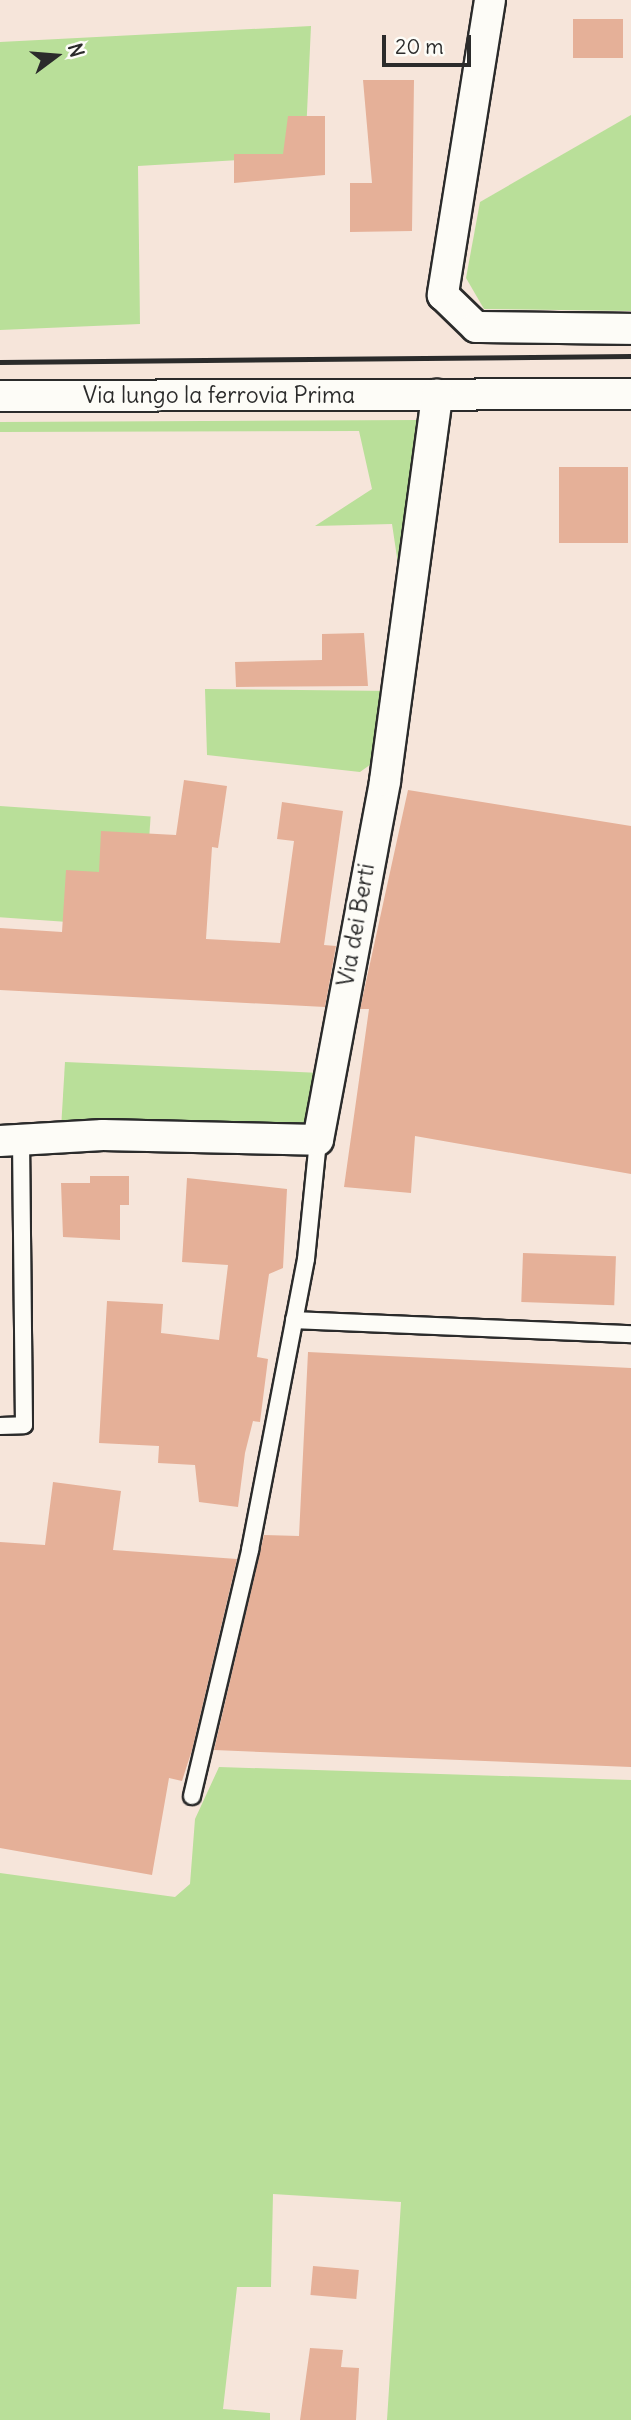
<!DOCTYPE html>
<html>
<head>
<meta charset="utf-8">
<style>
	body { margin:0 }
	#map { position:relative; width:631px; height:2420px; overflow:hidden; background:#f6e5da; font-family:Delius,sans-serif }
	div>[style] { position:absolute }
	.green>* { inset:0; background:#b9df99; transform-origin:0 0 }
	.building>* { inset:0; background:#e5b098; transform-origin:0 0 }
	.roads { filter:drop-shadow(2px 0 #2b2b2b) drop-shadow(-2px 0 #2b2b2b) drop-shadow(0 2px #2b2b2b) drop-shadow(0 -2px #2b2b2b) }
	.service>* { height:16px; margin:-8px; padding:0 8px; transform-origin:8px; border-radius:8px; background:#fdfcf7 }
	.minor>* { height:30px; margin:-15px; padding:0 15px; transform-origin:15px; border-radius:15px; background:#fdfcf7 }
	.rail>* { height:5px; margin:-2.5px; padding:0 2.5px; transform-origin:2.5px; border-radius:2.5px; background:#2b2b2b }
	span { translate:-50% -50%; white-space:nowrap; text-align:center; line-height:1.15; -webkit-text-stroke:5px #fdfcf7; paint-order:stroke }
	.street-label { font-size:23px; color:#2b2b2b }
	.north { position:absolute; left:21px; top:21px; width:70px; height:70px; -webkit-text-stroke:5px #fdfcf7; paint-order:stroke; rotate:74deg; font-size:19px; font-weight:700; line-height:28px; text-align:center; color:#2b2b2b }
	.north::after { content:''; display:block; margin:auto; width:24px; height:32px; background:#2b2b2b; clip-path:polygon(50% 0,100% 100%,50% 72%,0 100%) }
	.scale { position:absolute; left:382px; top:35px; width:89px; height:32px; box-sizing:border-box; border:4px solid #2b2b2b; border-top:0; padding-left:9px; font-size:21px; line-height:24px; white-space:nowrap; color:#2b2b2b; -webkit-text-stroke:5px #fdfcf7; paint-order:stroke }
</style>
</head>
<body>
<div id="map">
	<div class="green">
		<div style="clip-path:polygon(311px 26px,305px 156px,138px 166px,140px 324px,0 330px,0 42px)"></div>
		<div style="clip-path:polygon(631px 115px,631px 311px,484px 309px,466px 278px,480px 202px)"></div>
		<div style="clip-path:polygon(419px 420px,401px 584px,392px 524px,315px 526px,372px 489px,359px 431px,0 432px,0 422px)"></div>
		<div style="clip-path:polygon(205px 689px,392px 691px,381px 757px,360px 772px,207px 755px)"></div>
		<div style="left:0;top:806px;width:151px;height:111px;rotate:4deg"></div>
		<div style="clip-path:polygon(65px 1062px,321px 1073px,316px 1105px,303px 1124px,283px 1131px,61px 1129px)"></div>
		<div style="clip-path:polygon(219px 1767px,631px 1780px,631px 2420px,387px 2420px,401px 2202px,273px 2194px,271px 2287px,237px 2287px,223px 2409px,270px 2413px,270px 2420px,0 2420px,0 1873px,175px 1897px,190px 1884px,195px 1819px)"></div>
	</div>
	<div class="building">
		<div style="left:623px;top:19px;width:39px;height:50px;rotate:90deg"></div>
		<div style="clip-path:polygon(363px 80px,414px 80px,412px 231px,350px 232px,350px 183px,372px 183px)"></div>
		<div style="clip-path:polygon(288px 116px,325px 116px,325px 175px,234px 183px,234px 154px,283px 154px)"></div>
		<div style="left:559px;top:467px;width:69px;height:76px"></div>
		<div style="clip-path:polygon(364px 633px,368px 686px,236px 687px,235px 662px,322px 660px,322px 634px)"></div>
		<div style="clip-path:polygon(184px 780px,227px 786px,218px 848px,212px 847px,206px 939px,280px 943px,294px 841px,277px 839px,282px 802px,343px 811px,324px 945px,336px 946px,325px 1007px,0 990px,0 928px,62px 932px,66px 870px,99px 872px,101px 831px,176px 835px)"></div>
		<div style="clip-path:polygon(408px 790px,631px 826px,631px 1174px,415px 1136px,411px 1193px,344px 1187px,369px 1009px,360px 1009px)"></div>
		<div style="clip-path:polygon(90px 1176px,129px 1176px,129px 1205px,120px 1205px,120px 1240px,63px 1237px,61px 1183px,90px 1183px)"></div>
		<div style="clip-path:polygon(187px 1178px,287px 1189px,283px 1268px,269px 1274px,257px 1357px,268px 1359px,260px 1422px,253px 1421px,245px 1453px,238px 1507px,199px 1502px,195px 1465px,158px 1463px,159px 1446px,99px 1443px,107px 1301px,163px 1304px,161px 1333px,219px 1340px,228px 1265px,182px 1262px)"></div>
		<div style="left:523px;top:1253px;width:93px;height:49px;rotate:2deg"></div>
		<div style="clip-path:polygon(308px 1352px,631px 1368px,631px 1767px,214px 1750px,264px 1535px,299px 1536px)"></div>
		<div style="clip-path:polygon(53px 1482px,121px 1491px,113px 1550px,237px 1559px,192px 1750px,182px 1781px,169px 1778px,152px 1875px,0 1848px,0 1542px,45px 1545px)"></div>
		<div style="left:313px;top:2266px;width:46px;height:29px;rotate:5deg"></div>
		<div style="clip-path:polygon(310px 2348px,343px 2350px,341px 2367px,359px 2368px,356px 2420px,300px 2420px)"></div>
	</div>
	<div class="roads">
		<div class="service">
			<div style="left:294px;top:1320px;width:337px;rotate:2.4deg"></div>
			<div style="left:0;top:1426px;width:24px;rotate:-2deg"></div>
			<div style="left:24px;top:1425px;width:282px;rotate:-90.6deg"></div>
			<div style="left:192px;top:1796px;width:253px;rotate:-76.7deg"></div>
			<div style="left:250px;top:1550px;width:296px;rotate:-79.1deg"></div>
			<div style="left:306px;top:1259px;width:120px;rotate:-84.2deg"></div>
		</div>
		<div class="minor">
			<div style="left:490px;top:0;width:299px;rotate:99.1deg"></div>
			<div style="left:443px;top:295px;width:46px;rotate:44.1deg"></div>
			<div style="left:476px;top:327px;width:155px;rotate:0.7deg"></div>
			<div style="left:0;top:396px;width:631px;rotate:-0.18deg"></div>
			<div style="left:0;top:1141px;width:103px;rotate:-3.3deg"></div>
			<div style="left:103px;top:1135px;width:215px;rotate:1.3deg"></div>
			<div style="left:318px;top:1140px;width:365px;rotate:-79.4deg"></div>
			<div style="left:385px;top:781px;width:390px;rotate:-82.3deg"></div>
		</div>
	</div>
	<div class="rail">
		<div style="left:0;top:362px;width:631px;rotate:-0.54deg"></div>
	</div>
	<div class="street-label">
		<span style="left:219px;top:395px">Via lungo la ferrovia Prima</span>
		<span style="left:356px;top:925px;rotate:-80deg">Via dei Berti</span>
	</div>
	<div class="north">N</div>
	<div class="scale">20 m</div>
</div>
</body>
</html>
